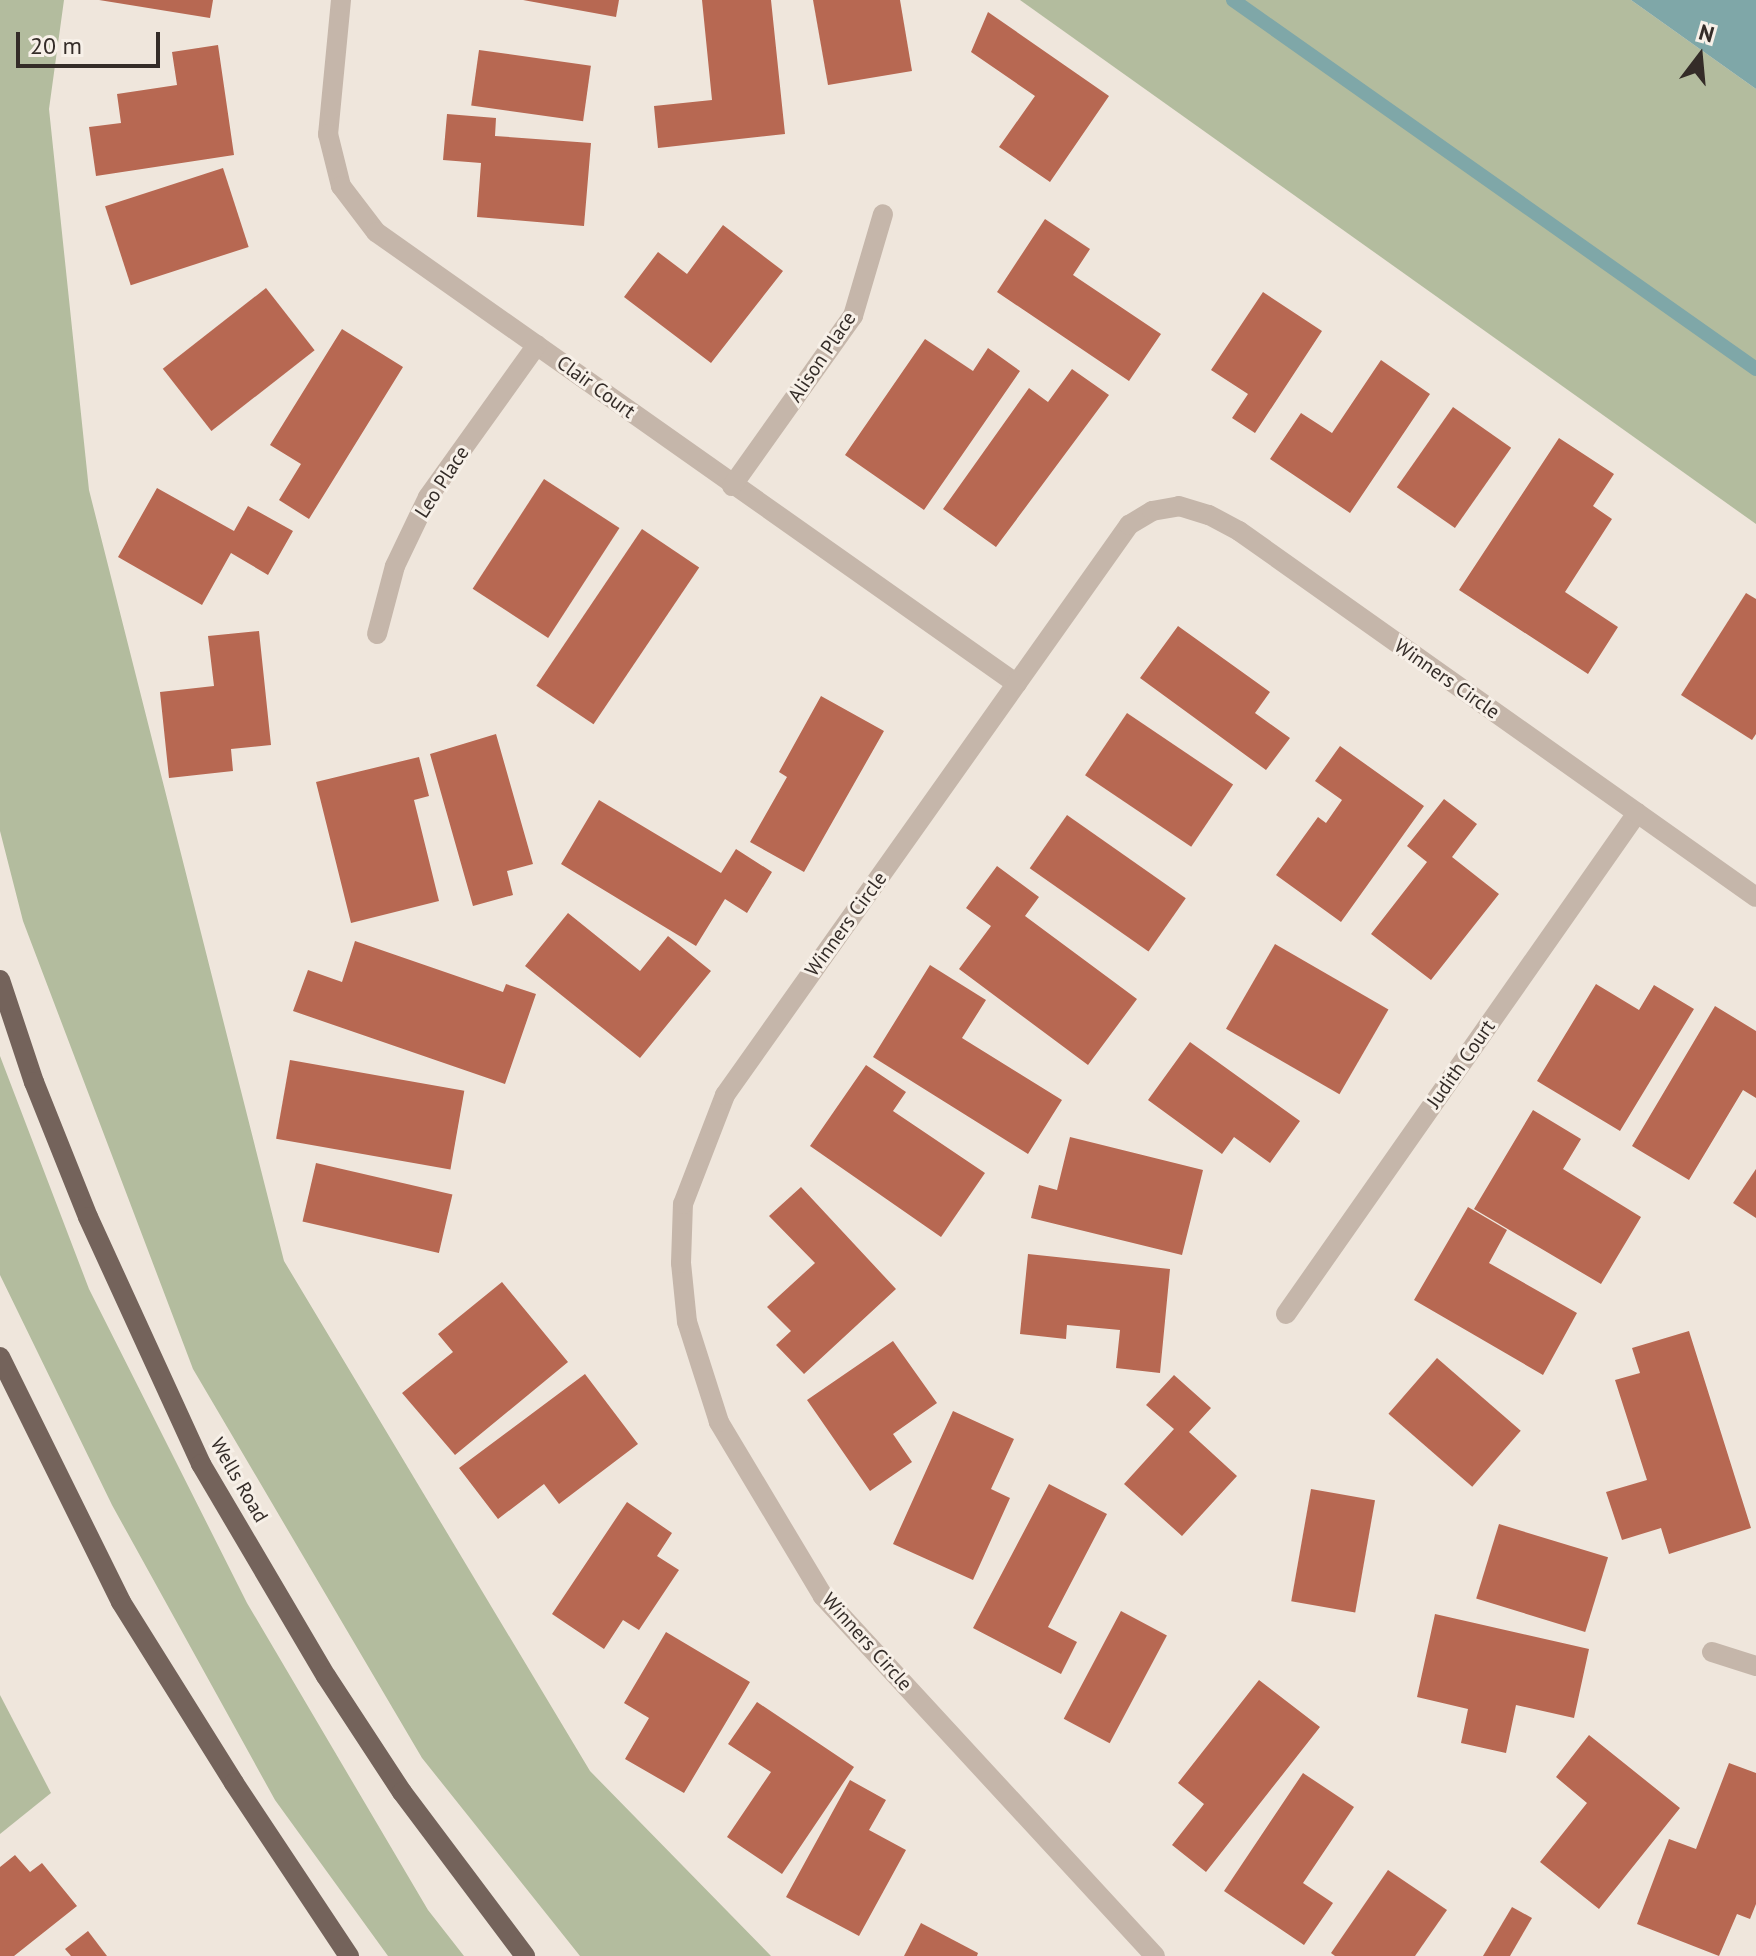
<!DOCTYPE html>
<html>
<head>
<meta charset="utf-8">
<style>
	body { margin:0 }
	#map { position:relative; width:1756px; height:1956px; overflow:hidden; background:#efe6dc; font-family:"PT Sans",sans-serif }
	div>[style] { position:absolute }
	.green>* { inset:0; background:#b3bc9e }
	.water>* { inset:0; background:#7fa7a8 }
	.stream>* { height:14px; margin:-7px; padding:0 7px; transform-origin:7px; border-radius:7px; background:#7fa7a8 }
	.building>* { inset:0; background:#b76852; transform-origin:0 0 }
	.street>* { height:20px; margin:-10px; padding:0 10px; transform-origin:10px; border-radius:10px; background:#c5b6aa }
	.primary>* { height:20px; margin:-10px; padding:0 10px; transform-origin:10px; border-radius:10px; background:#74635b }
	span { translate:-50% -50%; white-space:nowrap; text-align:center; line-height:1.15; -webkit-text-stroke:6px #f7f0e8; paint-order:stroke }
	.street-label { font-size:20px; color:#342c28 }
	.north { position:absolute; left:1660px; top:16px; width:80px; height:80px; -webkit-text-stroke:6px #f7f0e8; paint-order:stroke; rotate:16deg; font-size:22px; font-weight:700; line-height:32px; text-align:center; color:#342c28 }
	.north::after { content:''; display:block; margin:auto; width:28px; height:36px; background:#342c28; clip-path:polygon(50% 0,100% 100%,50% 72%,0 100%) }
	.scale { position:absolute; left:16px; top:32px; width:144px; height:36px; box-sizing:border-box; border:4px solid #342c28; border-top:0; padding-left:10px; font-size:24px; line-height:28px; white-space:nowrap; color:#342c28; -webkit-text-stroke:6px #f7f0e8; paint-order:stroke }
</style>
</head>
<body>
<div id="map">
	<div class="green">
		<div style="clip-path:polygon(0 0,64px 0,49px 109px,89px 490px,284px 1261px,590px 1771px,771px 1956px,580px 1956px,422px 1758px,193px 1369px,23px 921px,0 831px)"></div>
		<div style="clip-path:polygon(1020px 0,1631px 0,1756px 89px,1756px 524px)"></div>
		<div style="clip-path:polygon(0 1056px,89px 1289px,247px 1603px,428px 1910px,464px 1956px,388px 1956px,275px 1800px,112px 1505px,0 1275px)"></div>
		<div style="clip-path:polygon(0 1695px,51px 1793px,0 1834px)"></div>
	</div>
	<div class="water">
		<div style="clip-path:polygon(1631px 0,1756px 0,1756px 89px)"></div>
	</div>
	<div class="stream">
		<div style="left:1233px;top:0;width:640px;rotate:35.2deg"></div>
	</div>
	<div class="building">
		<div style="clip-path:polygon(99px 0,213px 0,210px 18px)"></div>
		<div style="clip-path:polygon(523px 0,619px 0,616px 17px)"></div>
		<div style="clip-path:polygon(702px 0,771px 0,785px 134px,658px 148px,654px 106px,712px 100px)"></div>
		<div style="clip-path:polygon(813px 0,900px 0,912px 71px,828px 85px)"></div>
		<div style="clip-path:polygon(988px 12px,1109px 96px,1050px 182px,999px 147px,1035px 96px,971px 52px)"></div>
		<div style="clip-path:polygon(218px 45px,234px 155px,96px 176px,89px 127px,121px 123px,117px 94px,177px 85px,172px 52px)"></div>
		<div style="left:479px;top:50px;width:113px;height:56px;rotate:8deg"></div>
		<div style="clip-path:polygon(447px 114px,496px 118px,495px 136px,591px 143px,584px 226px,477px 217px,481px 163px,443px 160px)"></div>
		<div style="left:223px;top:168px;width:83px;height:124px;rotate:72deg"></div>
		<div style="clip-path:polygon(1045px 219px,1090px 249px,1073px 275px,1161px 334px,1129px 381px,997px 292px)"></div>
		<div style="clip-path:polygon(723px 225px,783px 271px,711px 363px,624px 297px,658px 252px,687px 274px)"></div>
		<div style="left:266px;top:288px;width:79px;height:131px;rotate:52deg"></div>
		<div style="clip-path:polygon(1263px 292px,1322px 331px,1255px 433px,1232px 418px,1248px 394px,1211px 370px)"></div>
		<div style="clip-path:polygon(342px 329px,403px 367px,309px 519px,279px 500px,301px 464px,270px 445px)"></div>
		<div style="clip-path:polygon(925px 339px,973px 371px,988px 348px,1020px 371px,924px 510px,845px 455px)"></div>
		<div style="clip-path:polygon(1381px 360px,1430px 394px,1350px 513px,1270px 459px,1301px 413px,1332px 433px)"></div>
		<div style="clip-path:polygon(1072px 369px,1109px 395px,996px 547px,943px 509px,1029px 388px,1048px 402px)"></div>
		<div style="left:1453px;top:407px;width:71px;height:98px;rotate:35deg"></div>
		<div style="clip-path:polygon(1559px 438px,1614px 474px,1593px 506px,1612px 519px,1565px 592px,1618px 627px,1588px 674px,1459px 590px)"></div>
		<div style="left:544px;top:479px;width:90px;height:131px;rotate:33deg"></div>
		<div style="clip-path:polygon(157px 488px,234px 531px,248px 506px,293px 531px,268px 575px,231px 553px,202px 605px,118px 557px)"></div>
		<div style="left:642px;top:529px;width:69px;height:189px;rotate:34deg"></div>
		<div style="clip-path:polygon(1746px 593px,1756px 599px,1756px 734px,1752px 740px,1681px 695px)"></div>
		<div style="clip-path:polygon(1178px 626px,1270px 692px,1255px 713px,1290px 738px,1266px 770px,1140px 678px)"></div>
		<div style="clip-path:polygon(259px 631px,271px 745px,231px 749px,233px 771px,169px 778px,160px 692px,214px 686px,208px 636px)"></div>
		<div style="clip-path:polygon(821px 696px,884px 731px,804px 872px,750px 842px,787px 777px,779px 772px)"></div>
		<div style="left:1127px;top:713px;width:128px;height:75px;rotate:34deg"></div>
		<div style="clip-path:polygon(496px 734px,533px 864px,507px 871px,513px 895px,473px 906px,430px 754px)"></div>
		<div style="clip-path:polygon(1340px 746px,1424px 806px,1341px 922px,1276px 875px,1318px 817px,1326px 823px,1342px 800px,1315px 781px)"></div>
		<div style="clip-path:polygon(419px 757px,429px 796px,414px 800px,439px 901px,351px 923px,316px 782px)"></div>
		<div style="clip-path:polygon(1444px 799px,1477px 824px,1452px 857px,1499px 894px,1431px 980px,1371px 934px,1427px 862px,1407px 846px)"></div>
		<div style="clip-path:polygon(599px 800px,721px 873px,736px 849px,772px 872px,747px 913px,725px 899px,696px 946px,561px 864px)"></div>
		<div style="left:1067px;top:815px;width:145px;height:65px;rotate:35deg"></div>
		<div style="clip-path:polygon(997px 866px,1039px 897px,1025px 916px,1137px 999px,1088px 1065px,959px 969px,991px 926px,966px 908px)"></div>
		<div style="clip-path:polygon(568px 913px,640px 971px,668px 936px,711px 971px,640px 1058px,525px 966px)"></div>
		<div style="clip-path:polygon(355px 941px,503px 992px,506px 984px,536px 994px,505px 1084px,293px 1011px,308px 970px,342px 982px)"></div>
		<div style="left:1275px;top:944px;width:131px;height:98px;rotate:30deg"></div>
		<div style="clip-path:polygon(930px 965px,986px 1000px,962px 1038px,1062px 1100px,1028px 1154px,873px 1057px)"></div>
		<div style="clip-path:polygon(1596px 984px,1639px 1010px,1654px 985px,1694px 1009px,1620px 1131px,1537px 1081px)"></div>
		<div style="clip-path:polygon(1715px 1006px,1756px 1031px,1756px 1098px,1743px 1090px,1689px 1180px,1632px 1146px)"></div>
		<div style="clip-path:polygon(1190px 1042px,1300px 1121px,1270px 1163px,1234px 1137px,1222px 1154px,1148px 1100px)"></div>
		<div style="left:290px;top:1060px;width:177px;height:80px;rotate:10deg"></div>
		<div style="clip-path:polygon(866px 1065px,906px 1092px,893px 1111px,985px 1173px,941px 1237px,810px 1146px)"></div>
		<div style="clip-path:polygon(1533px 1110px,1581px 1139px,1563px 1169px,1641px 1217px,1601px 1284px,1474px 1209px)"></div>
		<div style="clip-path:polygon(1070px 1137px,1203px 1170px,1182px 1255px,1031px 1218px,1039px 1185px,1057px 1190px)"></div>
		<div style="left:316px;top:1163px;width:140px;height:60px;rotate:13deg"></div>
		<div style="clip-path:polygon(1756px 1169px,1756px 1218px,1733px 1203px)"></div>
		<div style="clip-path:polygon(801px 1187px,896px 1289px,804px 1374px,776px 1345px,791px 1331px,767px 1307px,815px 1263px,769px 1216px)"></div>
		<div style="clip-path:polygon(1468px 1207px,1507px 1230px,1489px 1263px,1577px 1313px,1543px 1375px,1414px 1300px)"></div>
		<div style="clip-path:polygon(1028px 1254px,1170px 1269px,1160px 1373px,1116px 1368px,1120px 1330px,1067px 1325px,1066px 1339px,1020px 1334px)"></div>
		<div style="clip-path:polygon(502px 1282px,568px 1362px,455px 1455px,402px 1393px,453px 1352px,438px 1334px)"></div>
		<div style="clip-path:polygon(1689px 1331px,1751px 1528px,1669px 1554px,1661px 1528px,1622px 1540px,1606px 1492px,1647px 1480px,1615px 1380px,1640px 1373px,1632px 1348px)"></div>
		<div style="clip-path:polygon(893px 1341px,937px 1403px,893px 1434px,912px 1462px,870px 1491px,807px 1400px)"></div>
		<div style="left:1437px;top:1358px;width:111px;height:74px;rotate:41deg"></div>
		<div style="clip-path:polygon(585px 1374px,638px 1444px,559px 1504px,544px 1484px,498px 1519px,459px 1468px)"></div>
		<div style="clip-path:polygon(1174px 1375px,1211px 1408px,1189px 1432px,1237px 1476px,1182px 1536px,1124px 1484px,1174px 1429px,1146px 1405px)"></div>
		<div style="clip-path:polygon(953px 1411px,1014px 1439px,991px 1489px,1010px 1498px,973px 1580px,893px 1544px)"></div>
		<div style="clip-path:polygon(1049px 1484px,1107px 1514px,1048px 1627px,1077px 1642px,1061px 1674px,973px 1628px)"></div>
		<div style="left:1311px;top:1489px;width:65px;height:114px;rotate:10deg"></div>
		<div style="clip-path:polygon(627px 1502px,672px 1533px,657px 1556px,679px 1570px,639px 1630px,623px 1620px,604px 1649px,552px 1614px)"></div>
		<div style="left:1499px;top:1524px;width:114px;height:78px;rotate:17deg"></div>
		<div style="left:1121px;top:1611px;width:52px;height:122px;rotate:28deg"></div>
		<div style="clip-path:polygon(1435px 1614px,1589px 1649px,1574px 1718px,1516px 1705px,1506px 1753px,1461px 1743px,1468px 1709px,1417px 1697px)"></div>
		<div style="clip-path:polygon(666px 1632px,750px 1682px,684px 1793px,625px 1759px,649px 1718px,624px 1703px)"></div>
		<div style="clip-path:polygon(1259px 1680px,1320px 1727px,1206px 1872px,1172px 1845px,1204px 1804px,1178px 1783px)"></div>
		<div style="clip-path:polygon(757px 1702px,854px 1767px,782px 1874px,727px 1837px,771px 1772px,728px 1744px)"></div>
		<div style="clip-path:polygon(1589px 1735px,1680px 1808px,1599px 1909px,1540px 1862px,1587px 1803px,1556px 1777px)"></div>
		<div style="clip-path:polygon(1729px 1763px,1756px 1773px,1756px 1904px,1750px 1919px,1737px 1914px,1719px 1956px,1637px 1924px,1669px 1839px,1696px 1849px)"></div>
		<div style="clip-path:polygon(1303px 1773px,1354px 1807px,1303px 1883px,1333px 1903px,1304px 1945px,1224px 1891px)"></div>
		<div style="clip-path:polygon(850px 1780px,886px 1800px,869px 1830px,906px 1850px,859px 1936px,786px 1897px)"></div>
		<div style="clip-path:polygon(15px 1855px,30px 1872px,42px 1863px,77px 1906px,14px 1956px,0 1956px,0 1867px)"></div>
		<div style="clip-path:polygon(1388px 1870px,1447px 1910px,1415px 1956px,1335px 1956px,1331px 1953px)"></div>
		<div style="clip-path:polygon(1512px 1907px,1532px 1918px,1510px 1956px,1483px 1956px)"></div>
		<div style="clip-path:polygon(921px 1923px,978px 1953px,977px 1956px,904px 1956px)"></div>
		<div style="clip-path:polygon(88px 1931px,107px 1956px,71px 1956px,65px 1949px)"></div>
	</div>
	<div class="street">
		<div style="left:341px;top:0;width:135px;rotate:95.5deg"></div>
		<div style="left:328px;top:134px;width:54px;rotate:76deg"></div>
		<div style="left:341px;top:186px;width:58px;rotate:52.7deg"></div>
		<div style="left:376px;top:232px;width:784px;rotate:35.19deg"></div>
		<div style="left:732px;top:486px;width:209px;rotate:-54.6deg"></div>
		<div style="left:853px;top:316px;width:106px;rotate:-73.6deg"></div>
		<div style="left:377px;top:634px;width:70px;rotate:-75.2deg"></div>
		<div style="left:395px;top:566px;width:76px;rotate:-64.4deg"></div>
		<div style="left:428px;top:497px;width:187px;rotate:-54.4deg"></div>
		<div style="left:1286px;top:1314px;width:612px;rotate:-54.98deg"></div>
		<div style="left:1712px;top:1652px;width:46px;rotate:17.7deg"></div>
		<div style="left:1155px;top:1956px;width:490px;rotate:-132.7deg"></div>
		<div style="left:823px;top:1596px;width:203px;rotate:-120.9deg"></div>
		<div style="left:719px;top:1422px;width:105px;rotate:-107.7deg"></div>
		<div style="left:687px;top:1322px;width:59px;rotate:-95.8deg"></div>
		<div style="left:681px;top:1263px;width:59px;rotate:-88.1deg"></div>
		<div style="left:683px;top:1204px;width:117px;rotate:-68.9deg"></div>
		<div style="left:725px;top:1095px;width:699px;rotate:-54.67deg"></div>
		<div style="left:1129px;top:525px;width:27px;rotate:-31deg"></div>
		<div style="left:1152px;top:511px;width:27px;rotate:-10deg"></div>
		<div style="left:1179px;top:506px;width:31px;rotate:17deg"></div>
		<div style="left:1209px;top:515px;width:34px;rotate:28deg"></div>
		<div style="left:1239px;top:531px;width:633px;rotate:35.3deg"></div>
	</div>
	<div class="primary">
		<div style="left:0;top:980px;width:108px;rotate:71.6deg"></div>
		<div style="left:34px;top:1082px;width:145px;rotate:68.2deg"></div>
		<div style="left:88px;top:1217px;width:272px;rotate:65.4deg"></div>
		<div style="left:201px;top:1464px;width:246px;rotate:59.5deg"></div>
		<div style="left:326px;top:1676px;width:139px;rotate:56.8deg"></div>
		<div style="left:402px;top:1792px;width:205px;rotate:53.1deg"></div>
		<div style="left:0;top:1357px;width:273px;rotate:63.7deg"></div>
		<div style="left:121px;top:1602px;width:213px;rotate:58deg"></div>
		<div style="left:234px;top:1783px;width:208px;rotate:56.4deg"></div>
	</div>
	<div class="street-label">
		<span style="left:822px;top:357px;rotate:-56deg">Alison Place</span>
		<span style="left:596px;top:387px;rotate:36deg">Clair Court</span>
		<span style="left:442px;top:482px;rotate:-57deg">Leo Place</span>
		<span style="left:1447px;top:679px;rotate:35deg">Winners Circle</span>
		<span style="left:846px;top:924px;rotate:-54deg">Winners Circle</span>
		<span style="left:1461px;top:1064px;rotate:-55deg">Judith Court</span>
		<span style="left:239px;top:1480px;rotate:60deg">Wells Road</span>
		<span style="left:867px;top:1642px;rotate:48deg">Winners Circle</span>
	</div>
	<div class="north">N</div>
	<div class="scale">20 m</div>
</div>
</body>
</html>
